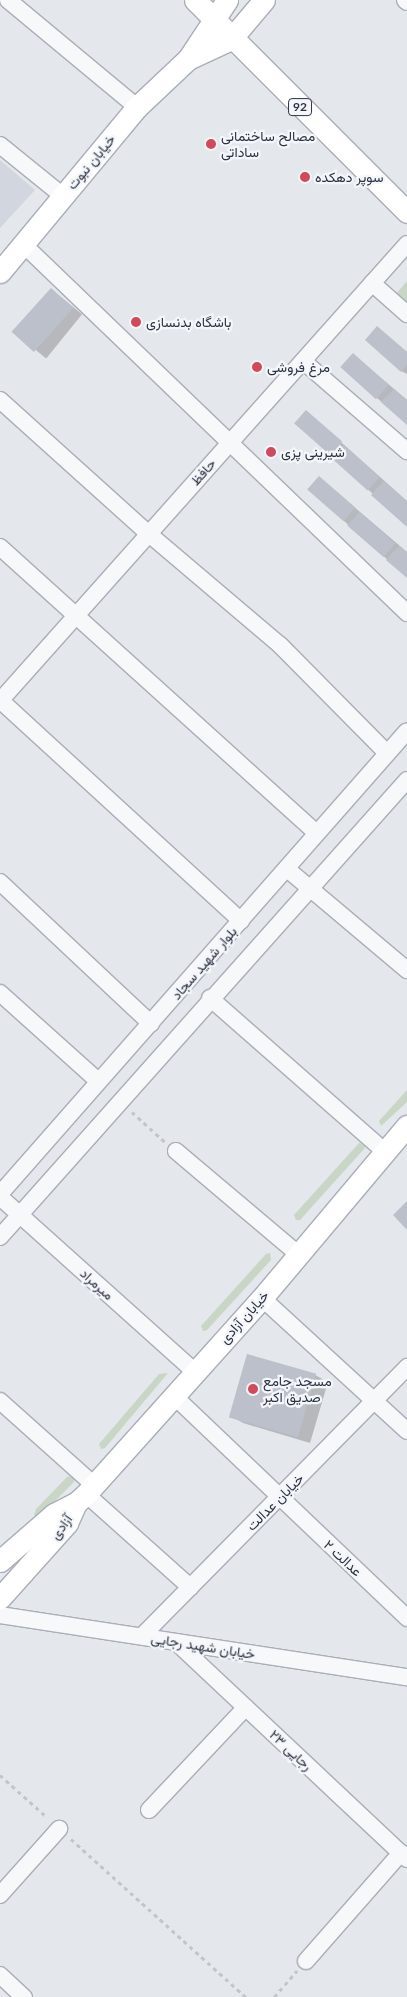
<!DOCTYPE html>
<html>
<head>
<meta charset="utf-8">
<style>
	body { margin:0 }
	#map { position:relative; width:407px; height:1997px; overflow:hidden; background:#e4e7ec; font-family:Lato,Vazirmatn,sans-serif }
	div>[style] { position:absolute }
	.built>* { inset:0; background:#d2d6de }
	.green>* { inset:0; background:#c9d6c5 }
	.shadow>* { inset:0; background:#0003; transform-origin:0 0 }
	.building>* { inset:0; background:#bbc0ca; transform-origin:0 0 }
	.path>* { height:2.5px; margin-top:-1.25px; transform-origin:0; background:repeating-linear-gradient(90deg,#c2c5cb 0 4px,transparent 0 8px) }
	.roads { filter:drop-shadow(1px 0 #a9aeb7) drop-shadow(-1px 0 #a9aeb7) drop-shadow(0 1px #a9aeb7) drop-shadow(0 -1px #a9aeb7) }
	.minor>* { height:16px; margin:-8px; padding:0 8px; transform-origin:8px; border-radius:8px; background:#f7f8fa }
	.major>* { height:21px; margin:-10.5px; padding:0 10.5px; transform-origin:10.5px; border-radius:10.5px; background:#fff }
	.dots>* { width:14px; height:14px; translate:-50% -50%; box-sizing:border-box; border:2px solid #f4f6f9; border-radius:50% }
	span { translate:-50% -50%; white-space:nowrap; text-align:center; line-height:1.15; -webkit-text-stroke:4.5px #f4f6f9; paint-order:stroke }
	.shield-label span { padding:1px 4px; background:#f4f6f9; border:1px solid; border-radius:4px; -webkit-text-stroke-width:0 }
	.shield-label { font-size:12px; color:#2b3445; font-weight:700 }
	.poi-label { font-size:14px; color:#2b3445 }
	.left { translate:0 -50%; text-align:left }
	.street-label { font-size:14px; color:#2b3445 }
</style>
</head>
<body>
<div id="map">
	<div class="built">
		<div style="clip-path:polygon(0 160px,35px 190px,0 228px)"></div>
	</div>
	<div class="green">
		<div style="clip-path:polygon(407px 281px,407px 306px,395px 295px)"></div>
		<div style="clip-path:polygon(407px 1090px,407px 1102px,381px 1126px,379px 1121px)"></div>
		<div style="clip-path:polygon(359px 1143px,366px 1145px,364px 1149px,300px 1220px,296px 1220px,294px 1215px)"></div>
		<div style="clip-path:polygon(270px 1253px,271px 1260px,207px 1330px,203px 1331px,201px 1326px,266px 1254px)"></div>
		<div style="clip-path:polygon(168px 1373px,105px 1448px,101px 1449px,99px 1444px,159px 1374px)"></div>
		<div style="clip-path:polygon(68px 1476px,75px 1478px,74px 1482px,38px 1518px,34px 1515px,36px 1509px)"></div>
	</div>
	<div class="shadow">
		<div style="left:51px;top:289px;width:40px;height:57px;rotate:39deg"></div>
		<div style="clip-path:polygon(378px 328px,407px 352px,407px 374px,401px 371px)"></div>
		<div style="clip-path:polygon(359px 359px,407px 400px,407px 424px,377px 398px)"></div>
		<div style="clip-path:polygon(306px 411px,407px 501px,407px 525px,295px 423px)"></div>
		<div style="clip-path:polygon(319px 477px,407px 552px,407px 577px,308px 489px)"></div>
		<div style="clip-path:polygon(315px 1375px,328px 1382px,310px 1443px,243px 1423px,231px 1416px)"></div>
	</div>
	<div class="building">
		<div style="left:51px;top:288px;width:30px;height:59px;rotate:42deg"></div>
		<div style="clip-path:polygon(377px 326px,407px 352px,407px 365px,401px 372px,365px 340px)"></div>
		<div style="left:353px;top:353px;width:48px;height:19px;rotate:42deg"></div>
		<div style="clip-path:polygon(394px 389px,407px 400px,407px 425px,381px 402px)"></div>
		<div style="left:306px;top:410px;width:48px;height:18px;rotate:41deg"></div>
		<div style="left:344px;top:445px;width:48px;height:18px;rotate:42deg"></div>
		<div style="left:319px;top:476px;width:48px;height:18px;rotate:41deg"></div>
		<div style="clip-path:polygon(384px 481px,407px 502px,407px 527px,371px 495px)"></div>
		<div style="left:359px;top:512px;width:48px;height:18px;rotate:41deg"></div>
		<div style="clip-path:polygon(399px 546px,407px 553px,407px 578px,386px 560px)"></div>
		<div style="clip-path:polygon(407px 1201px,407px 1230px,393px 1215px)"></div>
		<div style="left:247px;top:1354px;width:72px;height:66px;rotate:16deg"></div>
	</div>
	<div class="path">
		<div style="left:132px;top:1112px;width:45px;rotate:42.3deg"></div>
		<div style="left:0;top:1775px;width:64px;rotate:41.9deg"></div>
		<div style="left:71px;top:1839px;width:236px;rotate:42.1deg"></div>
		<div style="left:274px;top:1997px;width:35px;rotate:-49deg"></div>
	</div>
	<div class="roads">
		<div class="minor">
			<div style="left:8px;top:0;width:168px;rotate:39.7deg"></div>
			<div style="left:405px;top:0;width:3px;rotate:45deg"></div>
			<div style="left:0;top:145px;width:81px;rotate:39deg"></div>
			<div style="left:23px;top:244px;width:533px;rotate:43.86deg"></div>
			<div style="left:372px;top:283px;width:47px;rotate:41.5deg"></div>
			<div style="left:303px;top:361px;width:138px;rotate:40.9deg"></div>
			<div style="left:0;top:400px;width:200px;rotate:42deg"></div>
			<div style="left:149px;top:534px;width:172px;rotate:40.3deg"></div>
			<div style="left:280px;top:645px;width:152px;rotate:45.3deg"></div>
			<div style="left:0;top:547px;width:426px;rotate:42.1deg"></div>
			<div style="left:0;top:700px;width:327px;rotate:42.5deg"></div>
			<div style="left:0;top:701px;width:612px;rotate:-48.31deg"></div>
			<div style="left:287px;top:869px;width:157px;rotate:40.1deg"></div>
			<div style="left:0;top:882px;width:207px;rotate:43.2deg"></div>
			<div style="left:0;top:993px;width:132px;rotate:41.9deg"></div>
			<div style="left:210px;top:998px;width:233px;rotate:41.3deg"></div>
			<div style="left:176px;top:1151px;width:161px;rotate:40.2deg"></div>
			<div style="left:0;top:1194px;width:616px;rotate:-48.68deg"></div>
			<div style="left:0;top:1197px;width:261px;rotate:41.9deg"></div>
			<div style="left:0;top:1237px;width:612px;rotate:-48.31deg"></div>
			<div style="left:262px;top:1298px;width:197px;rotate:42.5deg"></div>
			<div style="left:174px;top:1396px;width:322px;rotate:43.6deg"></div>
			<div style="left:0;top:1401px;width:126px;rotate:41.8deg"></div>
			<div style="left:86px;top:1494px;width:140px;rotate:41.8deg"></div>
			<div style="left:0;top:1615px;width:412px;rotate:8.7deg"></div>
			<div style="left:142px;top:1636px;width:378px;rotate:-45.4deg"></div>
			<div style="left:176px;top:1642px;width:317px;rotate:43.2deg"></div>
			<div style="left:149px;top:1810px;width:141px;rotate:-46.7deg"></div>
			<div style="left:0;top:1895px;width:89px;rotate:-48.2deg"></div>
			<div style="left:306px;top:1961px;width:144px;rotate:-48.7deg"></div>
			<div style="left:0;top:1975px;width:33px;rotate:43deg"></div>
		</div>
		<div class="major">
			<div style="left:195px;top:0;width:300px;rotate:45deg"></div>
			<div style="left:188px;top:59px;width:47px;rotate:-24.9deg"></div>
			<div style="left:231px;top:39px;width:51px;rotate:-49.8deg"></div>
			<div style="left:0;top:272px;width:214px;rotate:-50.3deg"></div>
			<div style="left:137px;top:107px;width:70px;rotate:-43.3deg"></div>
			<div style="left:188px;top:59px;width:71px;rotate:-56.5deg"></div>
			<div style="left:0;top:1561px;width:72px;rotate:-41deg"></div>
			<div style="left:54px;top:1514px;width:25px;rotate:-27deg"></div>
			<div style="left:76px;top:1503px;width:13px;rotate:-42deg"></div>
			<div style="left:86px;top:1494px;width:263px;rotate:-48.1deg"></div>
			<div style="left:262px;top:1298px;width:225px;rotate:-49.9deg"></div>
			<div style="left:0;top:1598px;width:101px;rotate:-48.2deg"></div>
			<div style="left:67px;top:1523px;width:22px;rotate:-66deg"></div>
		</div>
	</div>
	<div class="dots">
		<div style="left:211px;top:144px;background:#d1495b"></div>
		<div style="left:305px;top:177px;background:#d1495b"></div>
		<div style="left:136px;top:322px;background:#d1495b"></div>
		<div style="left:257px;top:367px;background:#d1495b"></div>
		<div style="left:271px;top:452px;background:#d1495b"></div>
		<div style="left:253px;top:1389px;background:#d1495b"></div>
	</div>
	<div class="shield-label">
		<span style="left:300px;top:107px">92</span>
	</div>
	<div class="poi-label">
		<span class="left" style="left:221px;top:144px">مصالح ساختمانی<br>ساداتی</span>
		<span class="left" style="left:315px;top:177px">سوپر دهکده</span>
		<span class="left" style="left:146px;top:322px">باشگاه بدنسازی</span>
		<span class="left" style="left:267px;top:367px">مرغ فروشی</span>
		<span class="left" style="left:281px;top:452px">شیرینی پزی</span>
		<span class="left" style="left:263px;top:1389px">مسجد جامع<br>صدیق اکبر</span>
	</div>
	<div class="street-label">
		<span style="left:91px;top:162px;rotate:-50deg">خیابان نبوت</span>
		<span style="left:203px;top:472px;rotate:-48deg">حافظ</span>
		<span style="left:204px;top:963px;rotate:-49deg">بلوار شهید سجاد</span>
		<span style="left:97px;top:1284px;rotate:42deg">میرمراد</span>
		<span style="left:244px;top:1317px;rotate:-48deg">خیابان آزادی</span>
		<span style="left:275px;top:1502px;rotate:-45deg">خیابان عدالت</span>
		<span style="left:61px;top:1527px;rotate:-54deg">آزادی</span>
		<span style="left:343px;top:1558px;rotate:43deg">عدالت ۲</span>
		<span style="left:203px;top:1646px;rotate:9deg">خیابان شهید رجایی</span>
		<span style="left:291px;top:1750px;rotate:43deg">رجایی ۲۳</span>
	</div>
</div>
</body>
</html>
